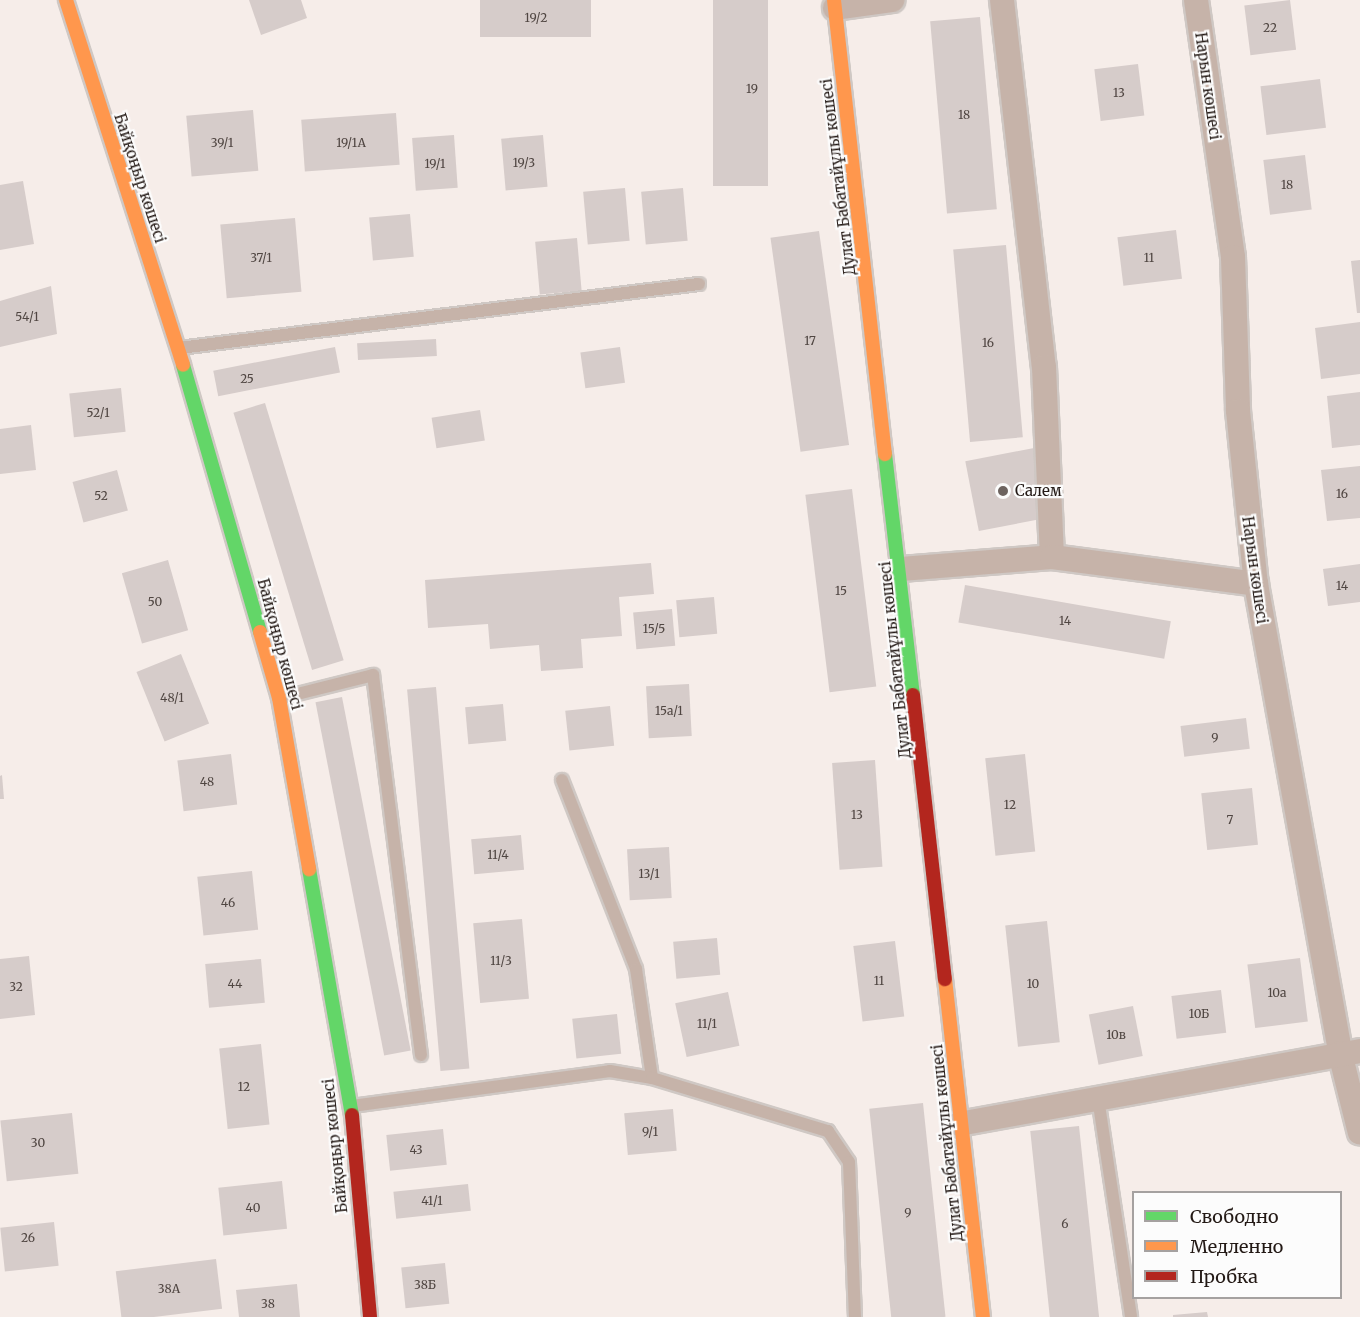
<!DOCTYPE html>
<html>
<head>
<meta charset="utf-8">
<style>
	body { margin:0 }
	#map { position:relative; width:1360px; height:1317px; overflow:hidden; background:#f6ede9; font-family:Merriweather,serif }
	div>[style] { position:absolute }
	.building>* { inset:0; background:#d6ccca; transform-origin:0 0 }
	.roads { filter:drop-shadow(2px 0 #cfc8c4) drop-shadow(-2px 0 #cfc8c4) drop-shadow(0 2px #cfc8c4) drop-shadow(0 -2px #cfc8c4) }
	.lane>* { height:12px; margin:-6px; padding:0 6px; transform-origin:6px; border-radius:6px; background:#c6b3a9 }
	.street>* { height:24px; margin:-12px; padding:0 12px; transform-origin:12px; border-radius:12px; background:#c6b3a9 }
	.fast>* { height:14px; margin:-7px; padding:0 7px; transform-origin:7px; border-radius:7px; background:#63d668 }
	.slow>* { height:14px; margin:-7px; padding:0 7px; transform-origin:7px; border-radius:7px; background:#ff974d }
	.jam>* { height:14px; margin:-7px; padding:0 7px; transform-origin:7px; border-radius:7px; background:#b3261e }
	.dots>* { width:16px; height:16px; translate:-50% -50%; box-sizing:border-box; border:3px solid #fcfcfc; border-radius:50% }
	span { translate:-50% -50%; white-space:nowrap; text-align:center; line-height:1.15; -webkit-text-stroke:4.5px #fcfcfc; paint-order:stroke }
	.number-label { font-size:12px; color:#504642 }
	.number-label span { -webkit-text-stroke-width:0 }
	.street-label { font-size:15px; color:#231915 }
	.poi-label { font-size:15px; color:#231915 }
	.left { translate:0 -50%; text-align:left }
	.legend { position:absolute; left:1132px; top:1191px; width:210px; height:108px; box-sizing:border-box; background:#fcfcfc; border:2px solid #a5a1a0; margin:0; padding:8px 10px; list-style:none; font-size:18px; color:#231915 }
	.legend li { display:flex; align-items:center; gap:12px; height:30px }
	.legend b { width:30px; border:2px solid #a5a1a0 }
</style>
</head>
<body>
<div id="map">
	<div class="building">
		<div style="clip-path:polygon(249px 0,301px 0,307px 18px,261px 35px)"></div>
		<div style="left:480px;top:0;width:111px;height:37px"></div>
		<div style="left:713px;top:0;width:55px;height:186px"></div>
		<div style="left:1290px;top:0;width:50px;height:46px;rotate:83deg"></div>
		<div style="left:980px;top:17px;width:193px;height:50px;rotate:85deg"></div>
		<div style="left:1138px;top:64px;width:52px;height:44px;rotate:83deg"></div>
		<div style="left:1320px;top:79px;width:49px;height:60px;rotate:83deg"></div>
		<div style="left:253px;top:110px;width:61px;height:67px;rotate:85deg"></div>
		<div style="left:396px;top:113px;width:52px;height:95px;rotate:86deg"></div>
		<div style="left:454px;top:135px;width:53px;height:42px;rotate:86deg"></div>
		<div style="left:543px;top:135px;width:52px;height:42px;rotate:85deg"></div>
		<div style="left:1305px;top:155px;width:55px;height:42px;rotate:83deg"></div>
		<div style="clip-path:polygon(23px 181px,34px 244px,0 250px,0 185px)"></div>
		<div style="left:625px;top:188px;width:53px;height:42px;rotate:85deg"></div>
		<div style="left:683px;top:188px;width:53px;height:42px;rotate:85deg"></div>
		<div style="left:410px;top:214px;width:43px;height:41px;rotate:85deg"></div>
		<div style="left:295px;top:218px;width:74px;height:75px;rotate:85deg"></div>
		<div style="left:1176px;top:230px;width:49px;height:59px;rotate:83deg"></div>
		<div style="left:819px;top:231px;width:216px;height:49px;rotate:82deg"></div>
		<div style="left:577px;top:238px;width:53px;height:42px;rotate:85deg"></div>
		<div style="left:1006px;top:245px;width:193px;height:53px;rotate:85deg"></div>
		<div style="clip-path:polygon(1360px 260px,1360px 313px,1357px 313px,1351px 261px)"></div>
		<div style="clip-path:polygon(51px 286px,57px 334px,0 347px,0 301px)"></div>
		<div style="clip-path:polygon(1360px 322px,1360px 374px,1321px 379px,1315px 328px)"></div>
		<div style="left:436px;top:339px;width:17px;height:79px;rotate:87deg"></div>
		<div style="left:335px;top:347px;width:26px;height:124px;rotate:79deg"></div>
		<div style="left:620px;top:347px;width:36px;height:40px;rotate:82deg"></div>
		<div style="left:121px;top:388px;width:44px;height:52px;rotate:84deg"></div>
		<div style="clip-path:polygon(1360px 392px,1360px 445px,1332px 448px,1327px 396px)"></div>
		<div style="left:265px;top:403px;width:269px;height:33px;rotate:73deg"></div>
		<div style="left:480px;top:410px;width:31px;height:49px;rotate:81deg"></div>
		<div style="clip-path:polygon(31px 425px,36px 470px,0 474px,0 429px)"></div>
		<div style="left:1034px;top:448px;width:71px;height:70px;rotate:79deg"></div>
		<div style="clip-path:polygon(1360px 466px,1360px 518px,1327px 521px,1321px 470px)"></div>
		<div style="left:117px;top:470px;width:42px;height:46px;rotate:75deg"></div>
		<div style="left:852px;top:489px;width:199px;height:47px;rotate:83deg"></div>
		<div style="left:168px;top:560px;width:73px;height:48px;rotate:74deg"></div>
		<div style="clip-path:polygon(651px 563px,654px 594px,619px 597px,622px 636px,581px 639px,583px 668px,541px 671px,539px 645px,490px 649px,488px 624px,428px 628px,425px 580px)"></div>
		<div style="clip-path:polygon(1360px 564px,1360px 602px,1328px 606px,1323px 569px)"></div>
		<div style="left:965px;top:585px;width:209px;height:38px;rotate:10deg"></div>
		<div style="left:714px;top:597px;width:37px;height:38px;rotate:85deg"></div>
		<div style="left:672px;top:609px;width:37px;height:39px;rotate:85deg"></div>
		<div style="left:181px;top:654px;width:75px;height:48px;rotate:68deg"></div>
		<div style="left:689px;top:684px;width:52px;height:43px;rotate:87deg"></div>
		<div style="left:436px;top:687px;width:383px;height:29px;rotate:85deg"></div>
		<div style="left:342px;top:697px;width:360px;height:27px;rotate:79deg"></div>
		<div style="left:503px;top:704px;width:37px;height:38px;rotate:85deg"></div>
		<div style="left:610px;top:706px;width:40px;height:45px;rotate:84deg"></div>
		<div style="left:1246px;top:718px;width:31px;height:66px;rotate:83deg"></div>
		<div style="left:231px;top:754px;width:51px;height:54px;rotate:83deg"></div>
		<div style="left:1025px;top:754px;width:98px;height:40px;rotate:84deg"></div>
		<div style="left:875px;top:760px;width:107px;height:43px;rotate:86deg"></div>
		<div style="clip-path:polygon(2px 775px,4px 799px,0 799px,0 776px)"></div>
		<div style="left:1252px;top:788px;width:57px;height:51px;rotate:84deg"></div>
		<div style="left:521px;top:835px;width:35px;height:50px;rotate:85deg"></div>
		<div style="left:669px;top:847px;width:51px;height:42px;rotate:87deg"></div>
		<div style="left:252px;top:871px;width:59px;height:55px;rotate:84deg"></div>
		<div style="left:522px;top:919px;width:80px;height:49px;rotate:85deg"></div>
		<div style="left:1047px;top:921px;width:122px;height:42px;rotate:84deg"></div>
		<div style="left:717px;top:938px;width:37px;height:44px;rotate:85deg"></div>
		<div style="left:895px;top:941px;width:76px;height:42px;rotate:83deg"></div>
		<div style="clip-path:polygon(29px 956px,35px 1015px,0 1019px,0 959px)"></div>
		<div style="left:1300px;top:958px;width:64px;height:53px;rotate:83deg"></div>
		<div style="left:261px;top:959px;width:44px;height:56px;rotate:85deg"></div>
		<div style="left:1221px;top:990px;width:43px;height:50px;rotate:83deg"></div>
		<div style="left:728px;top:992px;width:55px;height:54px;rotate:78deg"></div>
		<div style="left:1133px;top:1006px;width:51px;height:45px;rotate:79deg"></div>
		<div style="left:617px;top:1014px;width:40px;height:45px;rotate:84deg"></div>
		<div style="left:261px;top:1044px;width:81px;height:42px;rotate:84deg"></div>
		<div style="left:923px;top:1103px;width:215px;height:54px;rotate:84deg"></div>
		<div style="left:673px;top:1109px;width:42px;height:49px;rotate:85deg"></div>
		<div style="left:72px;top:1113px;width:61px;height:72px;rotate:84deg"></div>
		<div style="left:1079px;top:1126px;width:192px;height:49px;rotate:84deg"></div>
		<div style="left:443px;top:1129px;width:36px;height:57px;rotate:84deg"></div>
		<div style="left:282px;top:1181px;width:48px;height:64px;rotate:84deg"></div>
		<div style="left:468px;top:1184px;width:27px;height:75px;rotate:84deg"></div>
		<div style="left:54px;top:1222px;width:44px;height:54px;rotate:84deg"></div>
		<div style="left:216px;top:1259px;width:50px;height:101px;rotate:83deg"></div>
		<div style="left:445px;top:1263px;width:41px;height:44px;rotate:84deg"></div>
		<div style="clip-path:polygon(297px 1284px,300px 1317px,239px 1317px,236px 1290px)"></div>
		<div style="clip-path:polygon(1207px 1312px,1208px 1317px,1173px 1317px,1173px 1315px)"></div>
	</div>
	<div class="roads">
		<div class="lane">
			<div style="left:179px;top:348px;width:524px;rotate:-7.02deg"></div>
			<div style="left:281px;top:698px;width:95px;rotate:-14deg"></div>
			<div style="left:373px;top:675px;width:383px;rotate:82.8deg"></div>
			<div style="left:562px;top:780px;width:203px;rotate:68.6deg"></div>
			<div style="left:636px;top:969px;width:110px;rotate:81.6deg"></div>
			<div style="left:1098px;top:1098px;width:221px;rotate:81.4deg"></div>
			<div style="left:352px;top:1106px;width:260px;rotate:-7.7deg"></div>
			<div style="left:610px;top:1071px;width:43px;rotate:9.5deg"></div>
			<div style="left:652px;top:1078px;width:184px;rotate:16.8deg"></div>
			<div style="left:828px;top:1131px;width:37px;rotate:56deg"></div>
			<div style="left:849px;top:1162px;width:155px;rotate:87.8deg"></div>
		</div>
		<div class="street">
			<div style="left:1002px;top:0;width:369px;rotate:83.5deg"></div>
			<div style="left:1044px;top:367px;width:190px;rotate:87.6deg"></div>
			<div style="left:1196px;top:0;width:260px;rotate:81.8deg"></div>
			<div style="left:1233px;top:257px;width:154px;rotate:88.1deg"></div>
			<div style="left:1238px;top:411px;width:174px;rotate:84.1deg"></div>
			<div style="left:1256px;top:584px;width:476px;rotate:79.8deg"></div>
			<div style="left:1340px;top:1053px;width:82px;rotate:76deg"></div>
			<div style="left:835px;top:8px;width:58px;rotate:-8deg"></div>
			<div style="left:901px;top:569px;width:151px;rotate:-4.5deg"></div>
			<div style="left:1052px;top:557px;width:206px;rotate:7.5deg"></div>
			<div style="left:959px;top:1124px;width:408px;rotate:-10.3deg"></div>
		</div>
		<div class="fast">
			<div style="left:183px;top:365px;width:278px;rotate:73.9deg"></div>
			<div style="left:885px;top:454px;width:243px;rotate:83.4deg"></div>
			<div style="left:309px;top:869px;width:250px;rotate:80.1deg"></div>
		</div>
		<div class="slow">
			<div style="left:66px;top:0;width:383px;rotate:72.2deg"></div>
			<div style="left:834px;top:0;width:457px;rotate:83.6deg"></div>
			<div style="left:260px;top:632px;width:69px;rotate:73.9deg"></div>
			<div style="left:279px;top:698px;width:174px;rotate:80deg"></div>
			<div style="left:945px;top:979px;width:340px;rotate:83.6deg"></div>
		</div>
		<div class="jam">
			<div style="left:913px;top:695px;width:286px;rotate:83.6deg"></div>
			<div style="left:352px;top:1115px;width:203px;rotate:84.9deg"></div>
		</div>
	</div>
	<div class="dots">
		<div style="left:1003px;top:491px;background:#6d635f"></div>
	</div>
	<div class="number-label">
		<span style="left:536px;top:18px">19/2</span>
		<span style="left:1270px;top:28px">22</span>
		<span style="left:752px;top:89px">19</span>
		<span style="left:1119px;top:93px">13</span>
		<span style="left:964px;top:115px">18</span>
		<span style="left:222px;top:143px">39/1</span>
		<span style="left:351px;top:143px">19/1А</span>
		<span style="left:524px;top:163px">19/3</span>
		<span style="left:435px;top:164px">19/1</span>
		<span style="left:1287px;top:185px">18</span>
		<span style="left:261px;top:258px">37/1</span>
		<span style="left:1149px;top:258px">11</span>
		<span style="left:27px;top:317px">54/1</span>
		<span style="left:810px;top:341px">17</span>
		<span style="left:988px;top:343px">16</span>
		<span style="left:247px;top:379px">25</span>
		<span style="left:98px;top:413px">52/1</span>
		<span style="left:1342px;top:494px">16</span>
		<span style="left:101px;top:496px">52</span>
		<span style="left:1342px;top:586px">14</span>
		<span style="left:841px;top:591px">15</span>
		<span style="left:155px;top:602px">50</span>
		<span style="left:1065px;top:621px">14</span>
		<span style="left:654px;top:629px">15/5</span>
		<span style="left:172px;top:698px">48/1</span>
		<span style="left:669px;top:711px">15а/1</span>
		<span style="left:1215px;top:738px">9</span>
		<span style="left:207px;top:782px">48</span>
		<span style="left:1010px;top:805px">12</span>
		<span style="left:857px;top:815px">13</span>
		<span style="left:1230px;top:820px">7</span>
		<span style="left:498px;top:855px">11/4</span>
		<span style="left:649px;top:874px">13/1</span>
		<span style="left:228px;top:903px">46</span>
		<span style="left:501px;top:961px">11/3</span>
		<span style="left:879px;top:981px">11</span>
		<span style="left:235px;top:984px">44</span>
		<span style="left:1033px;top:984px">10</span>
		<span style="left:16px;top:987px">32</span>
		<span style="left:1277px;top:993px">10а</span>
		<span style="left:1199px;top:1014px">10Б</span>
		<span style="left:707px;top:1024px">11/1</span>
		<span style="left:1116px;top:1035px">10в</span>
		<span style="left:244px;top:1087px">12</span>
		<span style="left:650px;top:1132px">9/1</span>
		<span style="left:38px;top:1143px">30</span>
		<span style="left:416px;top:1150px">43</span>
		<span style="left:432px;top:1201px">41/1</span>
		<span style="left:253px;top:1208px">40</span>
		<span style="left:908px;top:1213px">9</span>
		<span style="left:1065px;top:1224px">6</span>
		<span style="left:28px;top:1238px">26</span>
		<span style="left:425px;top:1285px">38Б</span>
		<span style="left:169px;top:1289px">38А</span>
		<span style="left:268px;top:1304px">38</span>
	</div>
	<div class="street-label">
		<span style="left:1208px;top:86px;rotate:82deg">Нарын көшесі</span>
		<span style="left:838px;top:177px;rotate:-97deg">Дулат Бабатайұлы көшесі</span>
		<span style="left:140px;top:178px;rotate:72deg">Байқоңыр көшесі</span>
		<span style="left:1255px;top:570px;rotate:82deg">Нарын көшесі</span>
		<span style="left:280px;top:644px;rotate:75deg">Байқоңыр көшесі</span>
		<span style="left:895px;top:660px;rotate:-96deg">Дулат Бабатайұлы көшесі</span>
		<span style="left:947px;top:1143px;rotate:-96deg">Дулат Бабатайұлы көшесі</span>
		<span style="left:335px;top:1146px;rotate:-96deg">Байқоңыр көшесі</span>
	</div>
	<div class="poi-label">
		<span class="left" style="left:1015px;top:491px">Салем</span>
	</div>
	<ul class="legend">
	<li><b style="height:8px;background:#63d668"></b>Свободно</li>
	<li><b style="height:8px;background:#ff974d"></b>Медленно</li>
	<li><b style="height:8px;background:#b3261e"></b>Пробка</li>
	</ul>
</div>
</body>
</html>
